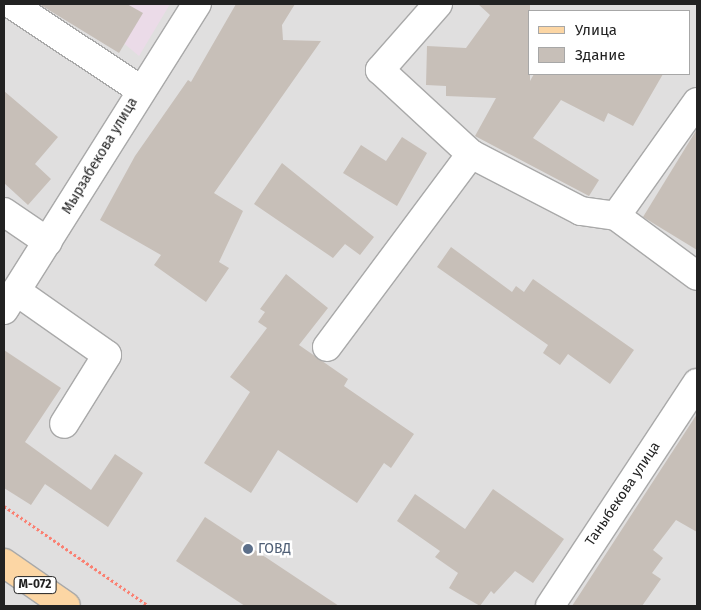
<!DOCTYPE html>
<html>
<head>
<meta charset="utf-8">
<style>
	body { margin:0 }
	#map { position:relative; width:701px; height:610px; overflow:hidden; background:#f2efe9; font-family:"Fira Sans",sans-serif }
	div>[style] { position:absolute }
	.residential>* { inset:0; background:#e0dfdf }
	.industrial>* { inset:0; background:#ebdbe8 }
	.building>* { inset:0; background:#c7bfb8 }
	.path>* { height:3px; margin-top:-1.5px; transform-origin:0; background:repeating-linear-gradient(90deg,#fa8072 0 2.5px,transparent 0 5px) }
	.roads { filter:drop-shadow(1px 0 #a9a9a9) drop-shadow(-1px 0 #a9a9a9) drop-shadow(0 1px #a9a9a9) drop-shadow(0 -1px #a9a9a9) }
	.minor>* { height:28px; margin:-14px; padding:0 14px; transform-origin:14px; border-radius:14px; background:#fff }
	.major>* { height:28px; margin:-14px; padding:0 14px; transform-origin:14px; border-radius:14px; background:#fcd6a4 }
	.dots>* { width:14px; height:14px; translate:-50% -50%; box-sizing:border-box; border:2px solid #fff; border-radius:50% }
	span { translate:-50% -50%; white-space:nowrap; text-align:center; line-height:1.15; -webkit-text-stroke:5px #fff; paint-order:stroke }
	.shield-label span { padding:1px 4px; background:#fff; border:1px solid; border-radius:4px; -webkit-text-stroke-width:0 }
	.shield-label { font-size:12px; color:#222; font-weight:700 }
	.street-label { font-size:14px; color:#222 }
	.service-label { font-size:14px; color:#4e5e75 }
	.left { translate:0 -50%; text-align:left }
	.frame { position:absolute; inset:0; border:5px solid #222; pointer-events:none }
	.legend { position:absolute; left:528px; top:10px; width:162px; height:65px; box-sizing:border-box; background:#fff; border:1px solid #a7a7a7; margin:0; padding:6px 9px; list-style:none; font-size:15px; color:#222 }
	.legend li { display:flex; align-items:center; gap:10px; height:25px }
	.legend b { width:25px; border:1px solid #a7a7a7 }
</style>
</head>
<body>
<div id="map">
	<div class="residential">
		<div style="clip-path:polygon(evenodd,4px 4px,697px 4px,697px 606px,4px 606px,4px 4px,530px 11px,690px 11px,690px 74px,530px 74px,530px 11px)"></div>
	</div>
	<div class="industrial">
		<div style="clip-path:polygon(77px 4px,170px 4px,139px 56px)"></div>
	</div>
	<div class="building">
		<div style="clip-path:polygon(39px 4px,127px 4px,143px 13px,119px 53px)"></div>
		<div style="clip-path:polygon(236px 4px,295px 4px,282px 25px,283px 40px,321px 41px,214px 193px,243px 211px,219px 262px,229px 268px,206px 302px,154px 265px,161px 255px,100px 220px,135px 156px,188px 80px,191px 82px)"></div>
		<div style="clip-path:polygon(478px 4px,530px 4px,530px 81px,534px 74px,663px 74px,633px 126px,608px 113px,604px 122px,561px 100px,533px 138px,599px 180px,589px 196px,475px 136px,496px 98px,446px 96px,446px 86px,426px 85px,427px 46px,466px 48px,490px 15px)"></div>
		<div style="clip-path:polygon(4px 91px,58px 137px,35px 164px,51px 179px,28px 205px,4px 183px)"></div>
		<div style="clip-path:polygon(697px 129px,697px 250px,643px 217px)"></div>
		<div style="clip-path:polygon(402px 137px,427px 153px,397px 206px,343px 173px,361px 145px,386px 161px)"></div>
		<div style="clip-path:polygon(282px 163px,374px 237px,360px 255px,345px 244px,333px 258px,254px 204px)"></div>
		<div style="clip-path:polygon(451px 247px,512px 292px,516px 286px,524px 292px,533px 279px,634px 350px,610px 384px,568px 354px,560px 365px,543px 353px,548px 345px,437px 267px)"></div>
		<div style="clip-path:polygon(286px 274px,328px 308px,299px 345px,348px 379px,344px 386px,414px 434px,391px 468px,384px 463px,357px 503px,278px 450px,251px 493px,204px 463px,250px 392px,230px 377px,267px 328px,258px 322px,265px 312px,260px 309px)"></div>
		<div style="clip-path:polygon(4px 350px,61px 388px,25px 442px,91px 490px,115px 454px,143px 473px,108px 527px,45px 484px,31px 505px,4px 488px)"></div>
		<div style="clip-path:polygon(697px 414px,697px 532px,676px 520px,653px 550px,663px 558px,652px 573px,661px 579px,642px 606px,572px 606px)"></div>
		<div style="clip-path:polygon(493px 489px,564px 539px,533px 583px,515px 571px,494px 594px,491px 591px,480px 606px,449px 588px,458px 573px,435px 557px,440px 551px,397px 521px,415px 494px,465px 529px)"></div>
		<div style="clip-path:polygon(205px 517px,339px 606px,245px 606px,176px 561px)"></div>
	</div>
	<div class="path">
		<div style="left:4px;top:506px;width:176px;rotate:34.6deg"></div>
	</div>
	<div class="roads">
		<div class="minor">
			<div style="left:11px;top:4px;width:156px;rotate:33.5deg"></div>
			<div style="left:438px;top:4px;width:88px;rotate:131.3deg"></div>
			<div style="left:380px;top:70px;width:124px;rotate:42.7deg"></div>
			<div style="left:697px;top:102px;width:140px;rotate:125.4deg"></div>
			<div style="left:616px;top:216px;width:101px;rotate:36.5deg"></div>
			<div style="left:4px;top:212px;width:53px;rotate:34.3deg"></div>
			<div style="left:16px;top:291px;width:111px;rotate:35.1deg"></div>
			<div style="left:107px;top:355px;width:81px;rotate:121.9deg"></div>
			<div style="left:4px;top:310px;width:362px;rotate:-57.8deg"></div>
			<div style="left:327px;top:347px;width:241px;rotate:-53.3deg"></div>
			<div style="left:471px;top:154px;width:124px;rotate:27.4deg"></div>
			<div style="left:581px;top:211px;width:35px;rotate:8deg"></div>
			<div style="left:550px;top:606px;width:267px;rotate:-56.6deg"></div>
		</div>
		<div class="major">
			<div style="left:4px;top:563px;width:75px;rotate:34.7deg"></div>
		</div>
	</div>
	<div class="dots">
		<div style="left:248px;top:549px;background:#5c6f8a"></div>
	</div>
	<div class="shield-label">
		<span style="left:35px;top:585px">М-072</span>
	</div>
	<div class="street-label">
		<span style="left:100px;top:156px;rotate:-59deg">Мырзабекова улица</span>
		<span style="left:623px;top:494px;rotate:-56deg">Таныбекова улица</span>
	</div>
	<div class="service-label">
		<span class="left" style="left:258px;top:549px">ГОВД</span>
	</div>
	<div class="frame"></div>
	<ul class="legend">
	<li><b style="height:6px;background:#fcd6a4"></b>Улица</li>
	<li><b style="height:14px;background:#c7bfb8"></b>Здание</li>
	</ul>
</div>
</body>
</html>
